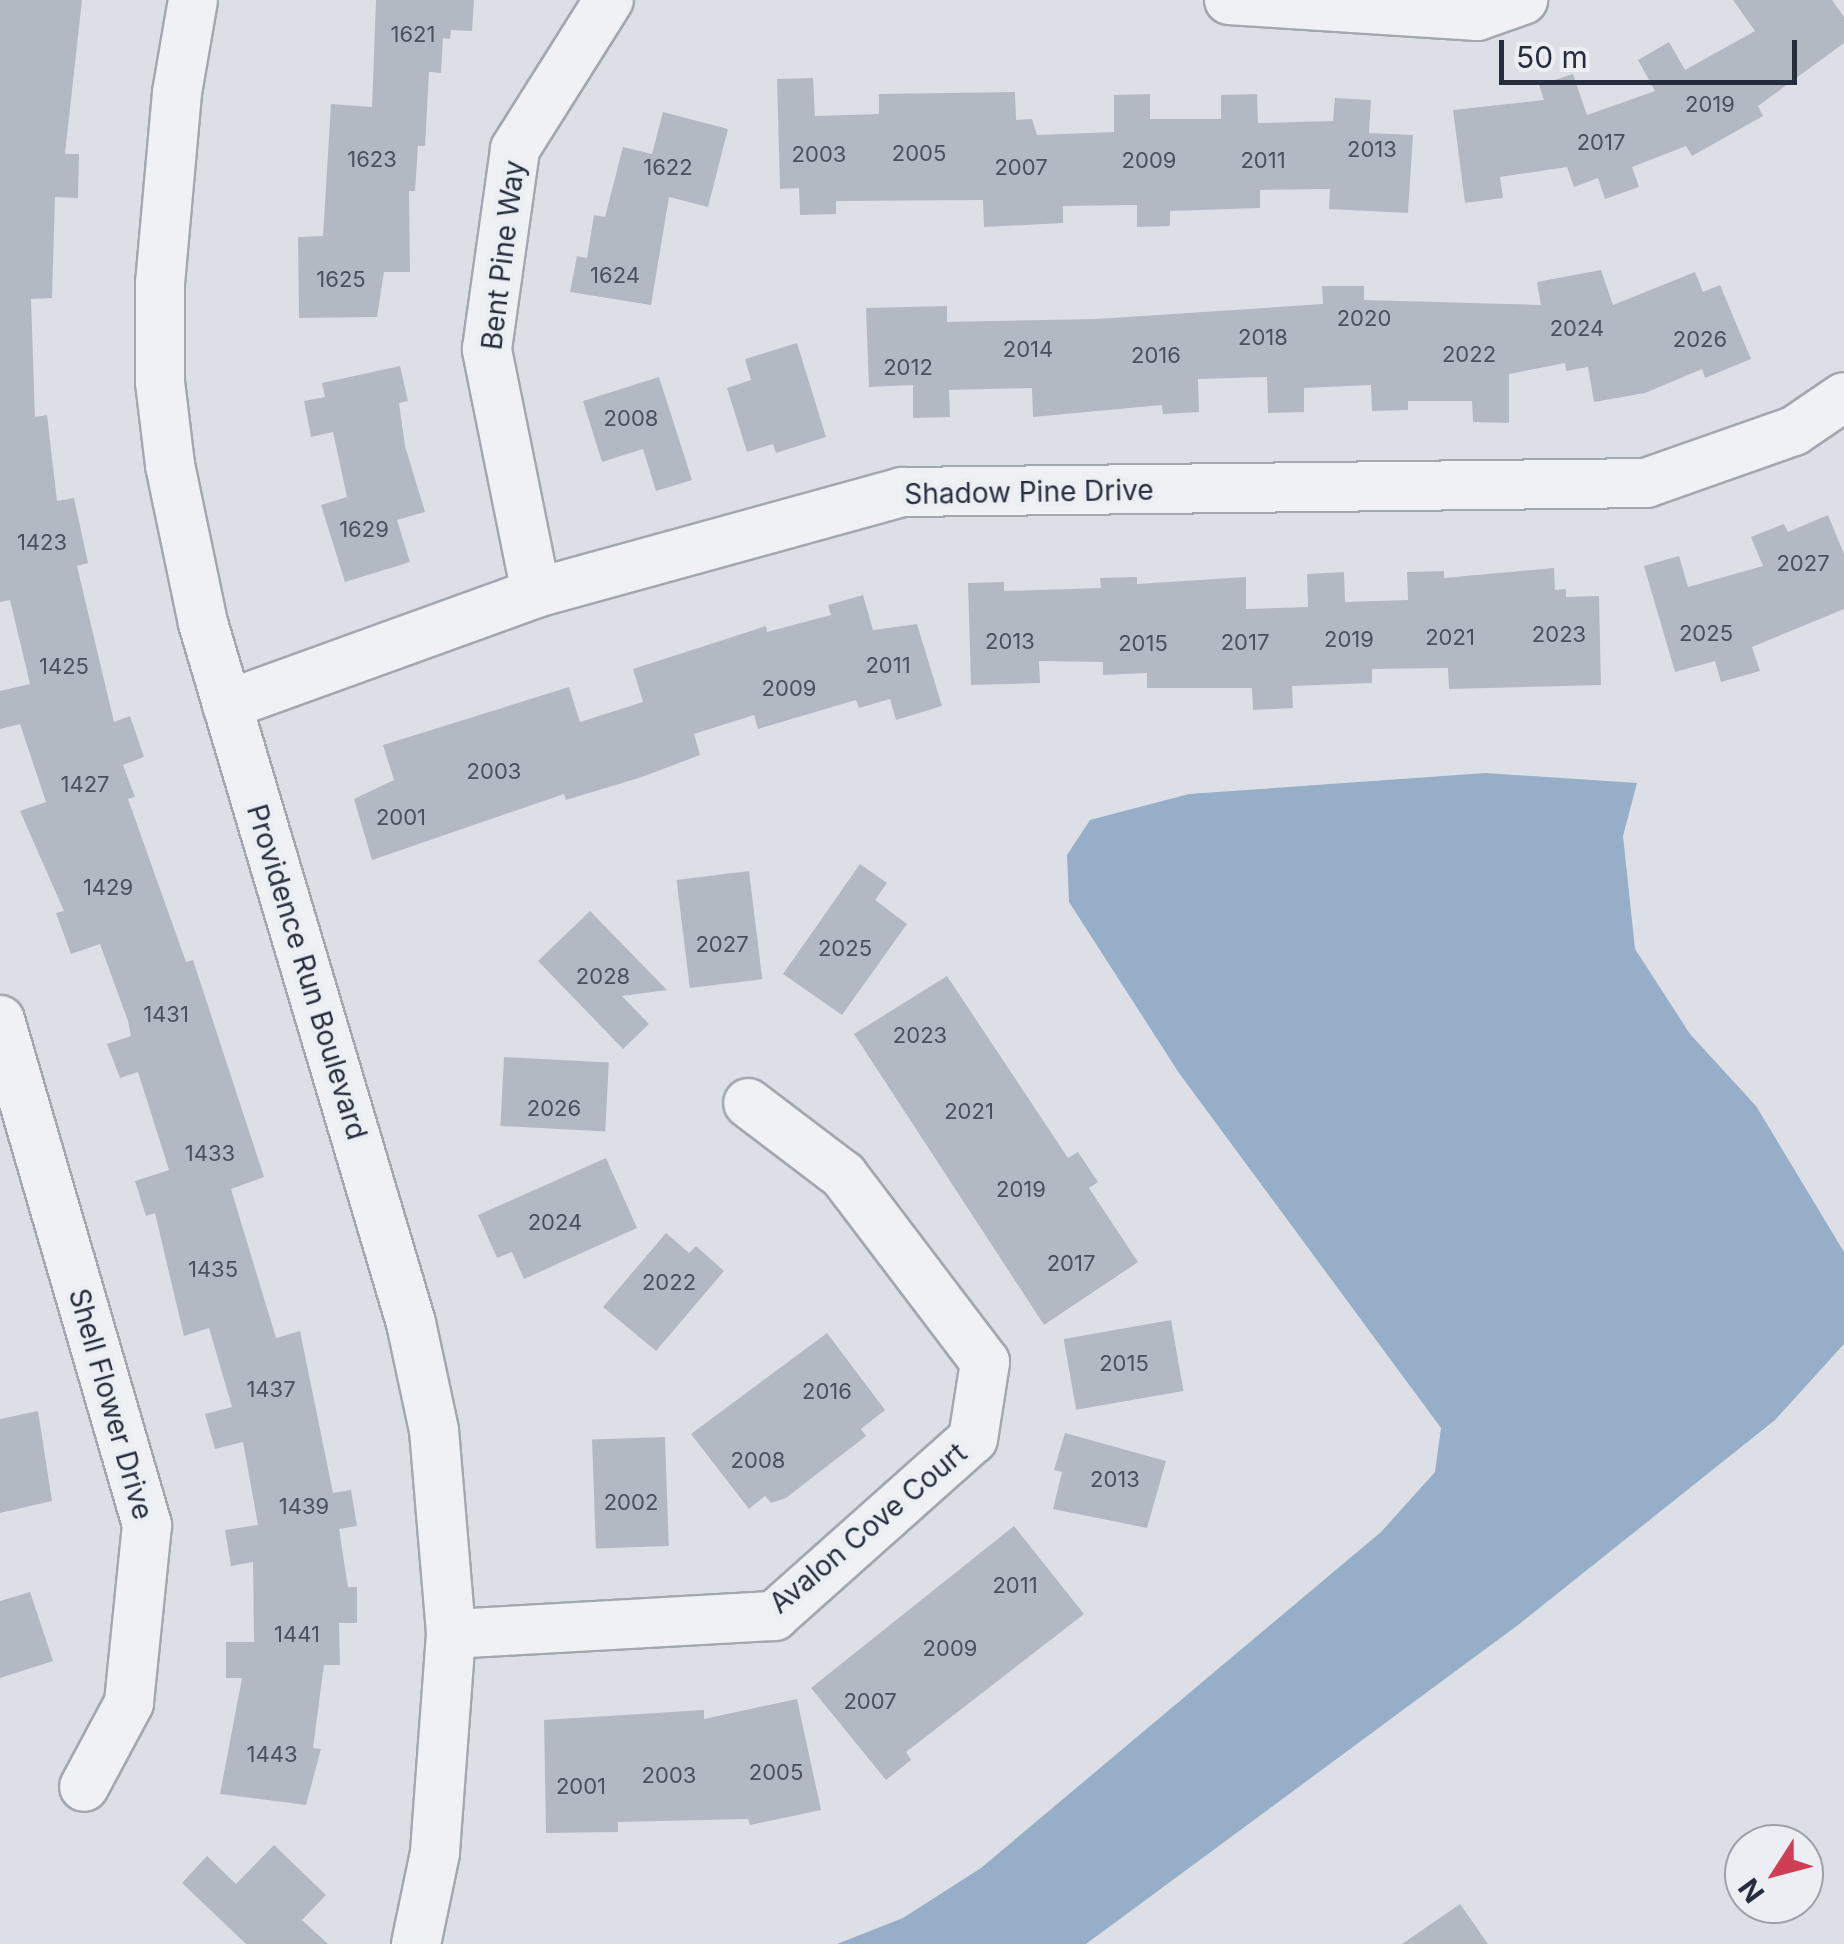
<!DOCTYPE html>
<html>
<head>
<meta charset="utf-8">
<style>
	body { margin:0 }
	#map { position:relative; width:1844px; height:1944px; overflow:hidden; background:#dce0e6; font-family:Inter,sans-serif }
	div>[style] { position:absolute }
	.water>* { inset:0; background:#96aec7 }
	.building>* { inset:0; background:#b3b9c3; transform-origin:0 0 }
	.roads { filter:drop-shadow(2px 0 #a2a7b0) drop-shadow(-2px 0 #a2a7b0) drop-shadow(0 2px #a2a7b0) drop-shadow(0 -2px #a2a7b0) }
	.minor>* { height:48px; margin:-24px; padding:0 24px; transform-origin:24px; border-radius:24px; background:#eff1f5 }
	span { translate:-50% -50%; white-space:nowrap; text-align:center; line-height:1.15; -webkit-text-stroke:9px #ebeff4; paint-order:stroke }
	.number-label { font-size:22px; color:#49515e }
	.number-label span { -webkit-text-stroke-width:0 }
	.street-label { font-size:28px; color:#262e3d }
	.north { position:absolute; left:1724px; top:1824px; width:100px; height:100px; box-sizing:border-box; background:#ebeff4; border:2px solid #9ca2ab; border-radius:50%; rotate:234deg; font-size:28px; font-weight:700; line-height:40px; text-align:center; color:#262e3d }
	.north::after { content:''; display:block; margin:auto; width:35px; height:45px; background:#ce3e54; clip-path:polygon(50% 0,100% 100%,50% 72%,0 100%) }
	.scale { position:absolute; left:1499px; top:40px; width:298px; height:45px; box-sizing:border-box; border:5px solid #262e3d; border-top:0; padding-left:12px; font-size:30px; line-height:35px; white-space:nowrap; color:#262e3d; -webkit-text-stroke:8px #ebeff4; paint-order:stroke }
</style>
</head>
<body>
<div id="map">
	<div class="water">
		<div style="clip-path:polygon(1486px 773px,1637px 783px,1623px 836px,1635px 949px,1690px 1034px,1756px 1106px,1844px 1252px,1844px 1344px,1775px 1420px,1518px 1625px,1086px 1944px,837px 1944px,903px 1918px,981px 1868px,1381px 1532px,1435px 1472px,1441px 1428px,1179px 1073px,1069px 902px,1067px 855px,1090px 820px,1189px 794px)"></div>
	</div>
	<div class="building">
		<div style="clip-path:polygon(0 0,82px 0,65px 154px,79px 154px,78px 198px,55px 197px,52px 298px,31px 299px,35px 417px,47px 415px,57px 501px,74px 498px,88px 563px,77px 566px,114px 722px,130px 716px,144px 757px,123px 765px,135px 797px,128px 799px,186px 962px,193px 960px,264px 1177px,231px 1189px,276px 1338px,300px 1331px,333px 1493px,351px 1490px,357px 1526px,339px 1529px,348px 1587px,357px 1587px,357px 1623px,339px 1623px,340px 1665px,324px 1665px,313px 1748px,321px 1749px,306px 1805px,220px 1794px,242px 1678px,226px 1678px,226px 1642px,254px 1642px,253px 1562px,231px 1566px,225px 1530px,258px 1525px,243px 1442px,215px 1449px,205px 1414px,232px 1407px,209px 1328px,184px 1336px,155px 1213px,146px 1216px,135px 1181px,169px 1170px,138px 1072px,120px 1078px,107px 1044px,131px 1036px,128px 1021px,100px 944px,71px 954px,56px 913px,64px 911px,20px 811px,46px 802px,20px 724px,0 729px,0 691px,30px 684px,10px 600px,0 602px)"></div>
		<div style="clip-path:polygon(376px 0,474px 0,472px 31px,451px 30px,450px 39px,443px 38px,441px 73px,429px 72px,425px 146px,418px 146px,415px 191px,409px 191px,410px 272px,384px 272px,377px 317px,299px 318px,298px 237px,323px 236px,331px 104px,372px 107px)"></div>
		<div style="clip-path:polygon(1733px 0,1832px 0,1844px 17px,1844px 43px,1758px 106px,1763px 116px,1692px 156px,1686px 146px,1632px 167px,1639px 187px,1605px 199px,1598px 178px,1574px 187px,1567px 167px,1500px 177px,1503px 198px,1465px 203px,1453px 110px,1544px 100px,1539px 85px,1573px 74px,1587px 115px,1655px 91px,1638px 60px,1669px 42px,1685px 70px,1755px 31px)"></div>
		<div style="clip-path:polygon(813px 78px,815px 116px,879px 114px,879px 94px,1015px 92px,1016px 120px,1032px 119px,1037px 135px,1114px 132px,1114px 95px,1150px 94px,1150px 119px,1221px 119px,1221px 95px,1257px 94px,1258px 123px,1333px 121px,1335px 98px,1371px 100px,1369px 133px,1413px 135px,1408px 213px,1329px 209px,1330px 189px,1260px 190px,1260px 208px,1170px 211px,1170px 226px,1137px 227px,1137px 205px,1063px 206px,1063px 223px,984px 227px,983px 200px,836px 201px,836px 214px,800px 215px,799px 188px,780px 189px,777px 79px)"></div>
		<div style="clip-path:polygon(663px 112px,728px 129px,708px 207px,669px 197px,651px 305px,570px 292px,577px 256px,587px 258px,594px 215px,605px 217px,623px 147px,652px 154px)"></div>
		<div style="clip-path:polygon(1601px 270px,1613px 305px,1695px 272px,1703px 292px,1720px 285px,1751px 359px,1705px 378px,1702px 369px,1645px 393px,1594px 402px,1588px 367px,1566px 371px,1565px 363px,1509px 374px,1509px 423px,1473px 422px,1472px 401px,1408px 401px,1408px 410px,1372px 411px,1371px 385px,1304px 388px,1304px 412px,1268px 413px,1267px 377px,1198px 379px,1199px 412px,1163px 414px,1162px 405px,1033px 417px,1032px 388px,949px 390px,950px 417px,913px 418px,913px 385px,869px 387px,866px 308px,947px 306px,947px 322px,1097px 319px,1323px 304px,1322px 286px,1364px 286px,1364px 300px,1541px 305px,1537px 282px)"></div>
		<div style="clip-path:polygon(797px 343px,826px 437px,776px 453px,773px 444px,747px 452px,727px 388px,751px 380px,745px 359px)"></div>
		<div style="clip-path:polygon(400px 366px,408px 401px,399px 403px,405px 446px,425px 512px,397px 520px,410px 562px,345px 582px,321px 505px,347px 497px,333px 432px,311px 437px,304px 401px,325px 397px,322px 383px)"></div>
		<div style="clip-path:polygon(659px 377px,692px 480px,656px 491px,643px 449px,602px 462px,583px 401px)"></div>
		<div style="clip-path:polygon(1828px 515px,1844px 554px,1844px 609px,1752px 647px,1760px 671px,1721px 682px,1715px 661px,1675px 672px,1644px 566px,1679px 556px,1688px 587px,1763px 566px,1751px 537px,1784px 524px,1788px 532px)"></div>
		<div style="clip-path:polygon(1554px 568px,1555px 590px,1566px 589px,1566px 597px,1599px 596px,1601px 685px,1449px 689px,1448px 668px,1372px 669px,1372px 683px,1292px 686px,1293px 708px,1253px 710px,1252px 688px,1147px 688px,1147px 673px,1103px 675px,1103px 662px,1039px 661px,1040px 683px,971px 685px,968px 583px,1004px 582px,1004px 591px,1101px 588px,1100px 578px,1137px 577px,1137px 584px,1246px 577px,1246px 609px,1308px 607px,1307px 574px,1344px 572px,1345px 602px,1408px 600px,1407px 572px,1444px 571px,1444px 578px)"></div>
		<div style="clip-path:polygon(863px 595px,873px 630px,917px 624px,942px 706px,896px 720px,890px 699px,859px 708px,856px 700px,758px 729px,754px 715px,694px 734px,700px 755px,642px 777px,566px 800px,564px 794px,372px 860px,354px 799px,394px 780px,383px 745px,569px 687px,580px 722px,643px 702px,633px 669px,766px 626px,767px 632px,831px 615px,828px 605px)"></div>
		<div style="clip-path:polygon(860px 864px,887px 883px,875px 900px,907px 924px,842px 1015px,783px 974px)"></div>
		<div style="left:749px;top:871px;width:109px;height:73px;rotate:83deg"></div>
		<div style="clip-path:polygon(590px 911px,667px 990px,622px 996px,649px 1024px,623px 1049px,538px 961px)"></div>
		<div style="clip-path:polygon(947px 976px,1068px 1158px,1078px 1152px,1098px 1182px,1089px 1188px,1138px 1262px,1044px 1325px,854px 1034px)"></div>
		<div style="left:504px;top:1057px;width:105px;height:69px;rotate:3deg"></div>
		<div style="clip-path:polygon(606px 1158px,637px 1228px,524px 1279px,512px 1252px,497px 1258px,478px 1215px)"></div>
		<div style="clip-path:polygon(666px 1233px,689px 1253px,696px 1246px,724px 1271px,656px 1351px,603px 1307px)"></div>
		<div style="left:1171px;top:1320px;width:72px;height:109px;rotate:80deg"></div>
		<div style="clip-path:polygon(827px 1333px,885px 1410px,861px 1429px,866px 1436px,786px 1498px,771px 1503px,765px 1496px,749px 1509px,691px 1434px)"></div>
		<div style="clip-path:polygon(38px 1411px,52px 1501px,0 1513px,0 1419px)"></div>
		<div style="clip-path:polygon(1065px 1433px,1166px 1461px,1147px 1528px,1053px 1509px,1062px 1472px,1054px 1470px)"></div>
		<div style="left:665px;top:1437px;width:109px;height:73px;rotate:88deg"></div>
		<div style="clip-path:polygon(1014px 1526px,1084px 1614px,906px 1752px,911px 1760px,886px 1780px,811px 1688px)"></div>
		<div style="clip-path:polygon(30px 1592px,53px 1661px,0 1678px,0 1601px)"></div>
		<div style="clip-path:polygon(797px 1699px,821px 1810px,750px 1825px,748px 1819px,618px 1822px,618px 1832px,546px 1833px,544px 1720px,704px 1710px,704px 1719px)"></div>
		<div style="clip-path:polygon(274px 1845px,326px 1895px,302px 1920px,328px 1944px,246px 1944px,182px 1883px,207px 1856px,236px 1884px)"></div>
		<div style="clip-path:polygon(1460px 1904px,1488px 1944px,1402px 1944px)"></div>
	</div>
	<div class="roads">
		<div class="minor">
			<div style="left:193px;top:0;width:94px;rotate:99.8deg"></div>
			<div style="left:177px;top:93px;width:191px;rotate:95.1deg"></div>
			<div style="left:160px;top:283px;width:99px;rotate:90deg"></div>
			<div style="left:160px;top:382px;width:84px;rotate:83.1deg"></div>
			<div style="left:170px;top:465px;width:161px;rotate:78.2deg"></div>
			<div style="left:203px;top:623px;width:730px;rotate:73.45deg"></div>
			<div style="left:411px;top:1323px;width:109px;rotate:77.9deg"></div>
			<div style="left:434px;top:1430px;width:205px;rotate:85.2deg"></div>
			<div style="left:451px;top:1634px;width:220px;rotate:94.2deg"></div>
			<div style="left:435px;top:1853px;width:93px;rotate:101.8deg"></div>
			<div style="left:1229px;top:0;width:249px;rotate:3.7deg"></div>
			<div style="left:1477px;top:16px;width:49px;rotate:-19.2deg"></div>
			<div style="left:536px;top:593px;width:249px;rotate:-101.4deg"></div>
			<div style="left:487px;top:349px;width:202px;rotate:-82deg"></div>
			<div style="left:515px;top:149px;width:176px;rotate:-57.8deg"></div>
			<div style="left:227px;top:705px;width:329px;rotate:-19.9deg"></div>
			<div style="left:536px;top:593px;width:380px;rotate:-15.4deg"></div>
			<div style="left:902px;top:492px;width:744px;rotate:-0.69deg"></div>
			<div style="left:1646px;top:483px;width:157px;rotate:-19.4deg"></div>
			<div style="left:1794px;top:431px;width:60px;rotate:-34.2deg"></div>
			<div style="left:0;top:1020px;width:526px;rotate:73.77deg"></div>
			<div style="left:147px;top:1525px;width:179px;rotate:95.8deg"></div>
			<div style="left:129px;top:1703px;width:95px;rotate:118.2deg"></div>
			<div style="left:451px;top:1634px;width:324px;rotate:-3.2deg"></div>
			<div style="left:774px;top:1616px;width:266px;rotate:-41.7deg"></div>
			<div style="left:973px;top:1439px;width:78px;rotate:-81.1deg"></div>
			<div style="left:985px;top:1362px;width:235px;rotate:-127.2deg"></div>
			<div style="left:843px;top:1175px;width:119px;rotate:-142.8deg"></div>
		</div>
	</div>
	<div class="number-label">
		<span style="left:413px;top:35px">1621</span>
		<span style="left:1710px;top:105px">2019</span>
		<span style="left:1601px;top:143px">2017</span>
		<span style="left:1372px;top:150px">2013</span>
		<span style="left:919px;top:154px">2005</span>
		<span style="left:819px;top:155px">2003</span>
		<span style="left:372px;top:160px">1623</span>
		<span style="left:1149px;top:161px">2009</span>
		<span style="left:1263px;top:161px">2011</span>
		<span style="left:668px;top:168px">1622</span>
		<span style="left:1021px;top:168px">2007</span>
		<span style="left:615px;top:276px">1624</span>
		<span style="left:341px;top:280px">1625</span>
		<span style="left:1364px;top:319px">2020</span>
		<span style="left:1577px;top:329px">2024</span>
		<span style="left:1263px;top:338px">2018</span>
		<span style="left:1700px;top:340px">2026</span>
		<span style="left:1028px;top:350px">2014</span>
		<span style="left:1469px;top:355px">2022</span>
		<span style="left:1156px;top:356px">2016</span>
		<span style="left:908px;top:368px">2012</span>
		<span style="left:631px;top:419px">2008</span>
		<span style="left:364px;top:530px">1629</span>
		<span style="left:42px;top:543px">1423</span>
		<span style="left:1803px;top:564px">2027</span>
		<span style="left:1706px;top:634px">2025</span>
		<span style="left:1559px;top:635px">2023</span>
		<span style="left:1450px;top:638px">2021</span>
		<span style="left:1349px;top:640px">2019</span>
		<span style="left:1010px;top:642px">2013</span>
		<span style="left:1245px;top:643px">2017</span>
		<span style="left:1143px;top:644px">2015</span>
		<span style="left:888px;top:666px">2011</span>
		<span style="left:64px;top:667px">1425</span>
		<span style="left:789px;top:689px">2009</span>
		<span style="left:494px;top:772px">2003</span>
		<span style="left:85px;top:785px">1427</span>
		<span style="left:401px;top:818px">2001</span>
		<span style="left:108px;top:888px">1429</span>
		<span style="left:722px;top:945px">2027</span>
		<span style="left:845px;top:949px">2025</span>
		<span style="left:603px;top:977px">2028</span>
		<span style="left:166px;top:1015px">1431</span>
		<span style="left:920px;top:1036px">2023</span>
		<span style="left:554px;top:1109px">2026</span>
		<span style="left:969px;top:1112px">2021</span>
		<span style="left:210px;top:1154px">1433</span>
		<span style="left:1021px;top:1190px">2019</span>
		<span style="left:555px;top:1223px">2024</span>
		<span style="left:1071px;top:1264px">2017</span>
		<span style="left:213px;top:1270px">1435</span>
		<span style="left:669px;top:1283px">2022</span>
		<span style="left:1124px;top:1364px">2015</span>
		<span style="left:271px;top:1390px">1437</span>
		<span style="left:827px;top:1392px">2016</span>
		<span style="left:758px;top:1461px">2008</span>
		<span style="left:1115px;top:1480px">2013</span>
		<span style="left:631px;top:1503px">2002</span>
		<span style="left:304px;top:1507px">1439</span>
		<span style="left:1015px;top:1586px">2011</span>
		<span style="left:297px;top:1635px">1441</span>
		<span style="left:950px;top:1649px">2009</span>
		<span style="left:870px;top:1702px">2007</span>
		<span style="left:272px;top:1755px">1443</span>
		<span style="left:776px;top:1773px">2005</span>
		<span style="left:669px;top:1776px">2003</span>
		<span style="left:581px;top:1787px">2001</span>
	</div>
	<div class="street-label">
		<span style="left:503px;top:255px;rotate:-83deg">Bent Pine Way</span>
		<span style="left:1029px;top:492px;rotate:-1deg">Shadow Pine Drive</span>
		<span style="left:307px;top:972px;rotate:73deg">Providence Run Boulevard</span>
		<span style="left:111px;top:1404px;rotate:74deg">Shell Flower Drive</span>
		<span style="left:868px;top:1528px;rotate:-40deg">Avalon Cove Court</span>
	</div>
	<div class="north">N</div>
	<div class="scale">50 m</div>
</div>
</body>
</html>
